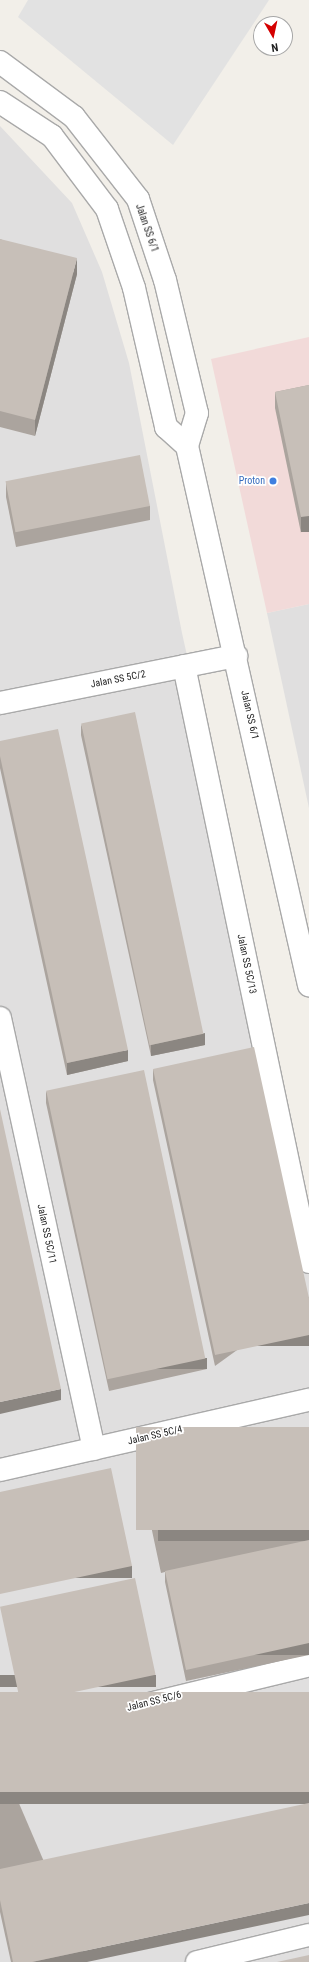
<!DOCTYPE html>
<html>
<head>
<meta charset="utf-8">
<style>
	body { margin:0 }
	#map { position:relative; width:309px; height:1962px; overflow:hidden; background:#f2efe9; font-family:"Roboto Condensed",sans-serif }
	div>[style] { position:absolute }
	.residential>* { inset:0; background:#e0dfdf }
	.commercial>* { inset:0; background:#f2dad9 }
	.parking>* { inset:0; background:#e2e2e2 }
	.roads { filter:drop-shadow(1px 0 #a9a9a9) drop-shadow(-1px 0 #a9a9a9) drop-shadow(0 1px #a9a9a9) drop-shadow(0 -1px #a9a9a9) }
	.minor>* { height:22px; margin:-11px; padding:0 11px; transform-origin:11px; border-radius:11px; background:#fff }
	.wall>* { inset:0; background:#aba49e }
	.shaded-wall>* { inset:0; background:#8b8681; transform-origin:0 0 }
	.building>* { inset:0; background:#c7bfb8; transform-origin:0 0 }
	.dots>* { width:11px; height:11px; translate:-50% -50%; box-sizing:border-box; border:2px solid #fff; border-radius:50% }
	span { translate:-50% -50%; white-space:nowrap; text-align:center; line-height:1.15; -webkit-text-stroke:3.5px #fff; paint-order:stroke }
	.street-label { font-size:10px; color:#222 }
	.shop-label { font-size:10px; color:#366cbe }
	.right { translate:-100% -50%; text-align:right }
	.north { position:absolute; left:253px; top:16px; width:40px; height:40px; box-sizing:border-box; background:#fff; border:1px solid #a7a7a7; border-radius:50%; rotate:171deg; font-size:11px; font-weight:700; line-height:16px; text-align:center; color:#222 }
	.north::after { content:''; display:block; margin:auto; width:14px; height:18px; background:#d40000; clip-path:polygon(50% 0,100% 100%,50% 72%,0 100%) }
</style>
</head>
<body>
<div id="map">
	<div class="residential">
		<div style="clip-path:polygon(0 126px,72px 203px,102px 272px,129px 363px,182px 633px,309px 1204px,309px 1962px,0 1962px)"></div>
		<div style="clip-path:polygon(309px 604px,309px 808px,267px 613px)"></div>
	</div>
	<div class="commercial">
		<div style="clip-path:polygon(309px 337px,309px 604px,267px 613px,211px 359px)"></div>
	</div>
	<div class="parking">
		<div style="clip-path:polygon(28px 0,269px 0,173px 145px,18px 17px)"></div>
	</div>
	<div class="roads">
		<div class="minor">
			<div style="left:0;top:62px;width:92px;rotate:36.6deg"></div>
			<div style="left:74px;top:117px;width:104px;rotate:52deg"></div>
			<div style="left:138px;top:199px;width:85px;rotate:71.6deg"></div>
			<div style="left:165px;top:280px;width:137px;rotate:76.5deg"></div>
			<div style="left:197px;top:413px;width:34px;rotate:107deg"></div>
			<div style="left:187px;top:446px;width:553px;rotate:77.25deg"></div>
			<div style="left:0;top:102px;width:62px;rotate:33.2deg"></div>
			<div style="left:52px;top:136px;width:91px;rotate:53deg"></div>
			<div style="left:107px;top:209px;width:83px;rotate:71.1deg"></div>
			<div style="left:134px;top:288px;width:143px;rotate:77deg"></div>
			<div style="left:166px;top:427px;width:28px;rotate:42deg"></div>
			<div style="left:184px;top:666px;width:609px;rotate:78.15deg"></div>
			<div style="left:0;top:703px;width:241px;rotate:-11.3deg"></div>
			<div style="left:0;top:1018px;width:441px;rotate:77.7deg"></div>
			<div style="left:0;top:1470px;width:317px;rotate:-12.8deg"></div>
			<div style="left:0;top:1740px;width:318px;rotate:-13.6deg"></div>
			<div style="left:197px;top:1962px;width:115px;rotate:-13.6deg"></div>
		</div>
	</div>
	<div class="wall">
		<div style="clip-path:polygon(0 239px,77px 274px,35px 436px,0 427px)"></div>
		<div style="clip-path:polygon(309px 385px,301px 533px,275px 408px,275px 392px)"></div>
		<div style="clip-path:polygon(6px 482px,150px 506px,150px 520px,16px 547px,6px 497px)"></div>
		<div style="clip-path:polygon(81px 724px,205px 1045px,151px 1056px,81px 735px)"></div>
		<div style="clip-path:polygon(0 741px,128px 1061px,67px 1075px,0 768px)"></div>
		<div style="clip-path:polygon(153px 1069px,309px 1298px,215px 1366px,153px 1080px)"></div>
		<div style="clip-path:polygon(46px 1091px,207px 1369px,109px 1391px,46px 1103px)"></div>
		<div style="clip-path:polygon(309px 1427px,309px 1655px,186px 1681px,165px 1582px,165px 1572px,161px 1573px,140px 1474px,140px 1463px)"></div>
		<div style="clip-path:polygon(0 1759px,87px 1962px,11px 1962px,0 1912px)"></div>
	</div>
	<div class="shaded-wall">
		<div style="clip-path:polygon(77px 258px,77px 274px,35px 436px,35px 420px)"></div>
		<div style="left:309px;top:516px;width:16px;height:8px;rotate:90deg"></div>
		<div style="clip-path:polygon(205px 1033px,205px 1045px,151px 1056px,151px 1045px)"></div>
		<div style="clip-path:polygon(128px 1050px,128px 1061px,67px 1075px,67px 1063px)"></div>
		<div style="left:309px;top:1335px;width:11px;height:96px;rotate:90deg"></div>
		<div style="left:207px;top:1358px;width:11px;height:100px;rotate:90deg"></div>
		<div style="clip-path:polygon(61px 1389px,61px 1400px,0 1414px,0 1402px)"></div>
		<div style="left:309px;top:1530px;width:11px;height:151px;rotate:90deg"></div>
		<div style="left:132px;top:1566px;width:12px;height:135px;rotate:90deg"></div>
		<div style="left:309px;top:1643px;width:12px;height:126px;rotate:90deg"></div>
		<div style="left:156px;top:1675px;width:12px;height:160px;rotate:90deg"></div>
		<div style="left:309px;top:1792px;width:12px;height:316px;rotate:90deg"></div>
		<div style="clip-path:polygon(309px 1903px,309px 1915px,87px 1962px,32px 1962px)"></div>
	</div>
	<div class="building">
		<div style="clip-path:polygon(0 239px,77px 258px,35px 420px,0 411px)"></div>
		<div style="clip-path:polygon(309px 385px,309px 516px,301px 517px,275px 392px)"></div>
		<div style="left:140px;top:455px;width:52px;height:137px;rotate:79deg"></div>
		<div style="left:135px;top:712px;width:329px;height:55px;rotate:78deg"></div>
		<div style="clip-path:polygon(58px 729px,128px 1050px,67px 1063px,0 756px,0 741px)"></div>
		<div style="clip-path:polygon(254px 1047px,309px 1298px,309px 1335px,215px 1355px,153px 1069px)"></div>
		<div style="left:144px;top:1070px;width:295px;height:100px;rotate:78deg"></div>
		<div style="clip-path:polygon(0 1109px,61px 1389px,0 1402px)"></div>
		<div style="left:309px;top:1427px;width:103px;height:173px;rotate:90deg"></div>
		<div style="clip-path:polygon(111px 1468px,132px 1566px,0 1594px,0 1492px)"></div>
		<div style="clip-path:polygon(309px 1540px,309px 1643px,186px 1670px,165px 1571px)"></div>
		<div style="left:135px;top:1578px;width:99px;height:138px;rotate:78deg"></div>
		<div style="left:309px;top:1692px;width:100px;height:316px;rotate:90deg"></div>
		<div style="clip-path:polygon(309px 1803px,309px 1903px,32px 1962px,13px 1962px,0 1900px,0 1869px)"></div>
		<div style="clip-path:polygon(309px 1955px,309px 1962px,277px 1962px)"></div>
	</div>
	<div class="dots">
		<div style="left:273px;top:481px;background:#3f7fe0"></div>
	</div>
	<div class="street-label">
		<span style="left:147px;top:228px;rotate:71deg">Jalan SS 6/1</span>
		<span style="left:118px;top:679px;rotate:-11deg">Jalan SS 5C/2</span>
		<span style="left:250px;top:715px;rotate:77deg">Jalan SS 6/1</span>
		<span style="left:247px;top:964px;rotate:78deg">Jalan SS 5C/13</span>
		<span style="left:47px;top:1234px;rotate:78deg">Jalan SS 5C/11</span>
		<span style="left:155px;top:1435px;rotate:-13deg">Jalan SS 5C/4</span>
		<span style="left:154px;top:1701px;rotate:-14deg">Jalan SS 5C/6</span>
	</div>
	<div class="shop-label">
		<span class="right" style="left:265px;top:481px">Proton</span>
	</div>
	<div class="north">N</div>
</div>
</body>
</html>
